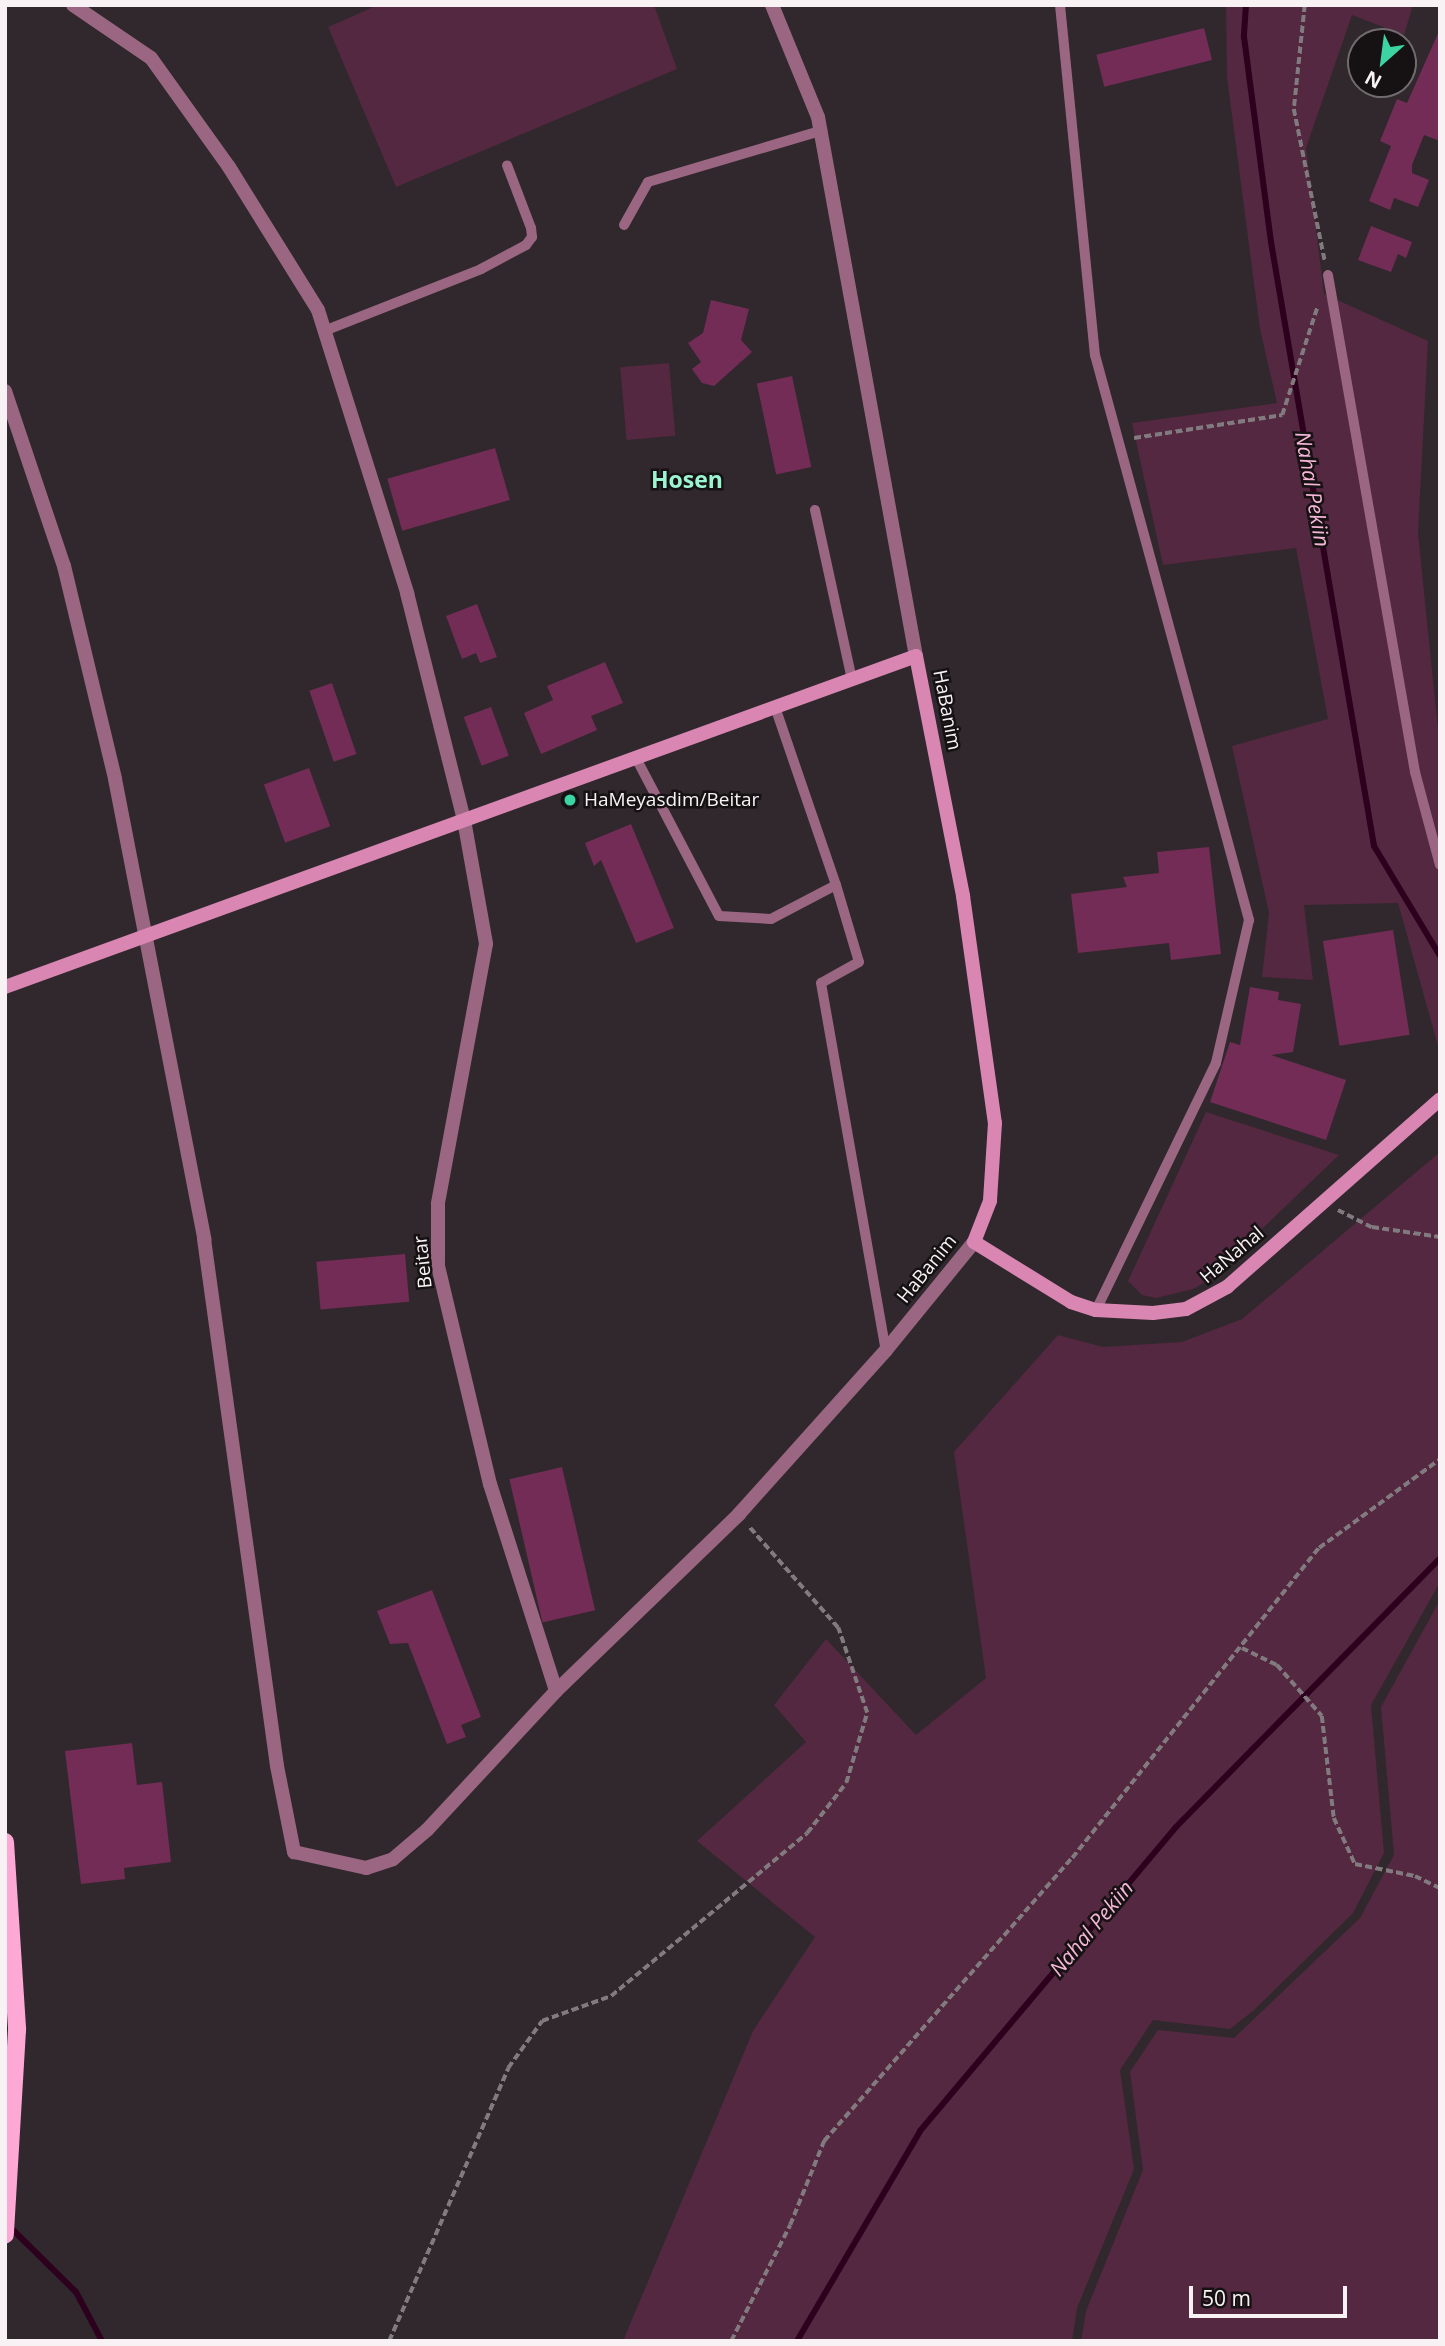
<!DOCTYPE html>
<html>
<head>
<meta charset="utf-8">
<style>
	body { margin:0 }
	#map { position:relative; width:1445px; height:2346px; overflow:hidden; background:#30282c; font-family:"Open Sans",sans-serif }
	div>[style] { position:absolute }
	.green>* { inset:0; background:#532840; transform-origin:0 0 }
	.stream>* { height:6px; margin:-3px; padding:0 3px; transform-origin:3px; border-radius:3px; background:#2d001d }
	.building>* { inset:0; background:#722c56; transform-origin:0 0 }
	.path>* { height:3.5px; margin-top:-1.75px; transform-origin:0; background:repeating-linear-gradient(90deg,#817a7e 0 7px,transparent 0 10.5px) }
	.lane>* { height:10px; margin:-5px; padding:0 5px; transform-origin:5px; border-radius:5px; background:#9a6682 }
	.street>* { height:14px; margin:-7px; padding:0 7px; transform-origin:7px; border-radius:7px; background:#9a6682 }
	.secondary>* { height:14px; margin:-7px; padding:0 7px; transform-origin:7px; border-radius:7px; background:#d986b3 }
	.primary>* { height:18px; margin:-9px; padding:0 9px; transform-origin:9px; border-radius:9px; background:#fea8d6 }
	.dots>* { width:19px; height:19px; translate:-50% -50%; box-sizing:border-box; border:4px solid #161214; border-radius:50% }
	span { translate:-50% -50%; white-space:nowrap; text-align:center; line-height:1.15; -webkit-text-stroke:5px #161214; paint-order:stroke }
	.street-label { font-size:19px; color:#f8f2f5 }
	.poi-label { font-size:19px; color:#f8f2f5 }
	.left { translate:0 -50%; text-align:left }
	.water-label { font-size:21px; color:#f6b6d7; font-style:italic }
	.quarter-label { font-size:23px; color:#9cf5d1; font-weight:700 }
	.frame { position:absolute; inset:0; border:7px solid #f8f2f5; pointer-events:none }
	.north { position:absolute; left:1347px; top:28px; width:70px; height:70px; box-sizing:border-box; background:#161214; border:2px solid #706c6e; border-radius:50%; rotate:208deg; font-size:19px; font-weight:700; line-height:28px; text-align:center; color:#f8f2f5 }
	.north::after { content:''; display:block; margin:auto; width:24px; height:32px; background:#3dd4a3; clip-path:polygon(50% 0,100% 100%,50% 72%,0 100%) }
	.scale { position:absolute; left:1189px; top:2286px; width:158px; height:32px; box-sizing:border-box; border:4px solid #f8f2f5; border-top:0; padding-left:9px; font-size:21px; line-height:24px; white-space:nowrap; color:#f8f2f5; -webkit-text-stroke:5px #161214; paint-order:stroke }
</style>
</head>
<body>
<div id="map">
	<div class="green">
		<div style="clip-path:polygon(378px 5px,654px 5px,677px 69px,396px 187px,328px 27px)"></div>
		<div style="clip-path:polygon(1226px 5px,1413px 5px,1404px 35px,1352px 15px,1306px 148px,1324px 294px,1428px 341px,1418px 533px,1440px 749px,1440px 1053px,1398px 903px,1304px 905px,1313px 980px,1262px 977px,1269px 913px,1232px 746px,1328px 719px,1296px 548px,1163px 565px,1132px 423px,1277px 403px,1260px 329px,1227px 77px)"></div>
		<div style="left:669px;top:363px;width:73px;height:49px;rotate:85deg"></div>
		<div style="clip-path:polygon(1206px 1112px,1339px 1155px,1209px 1280px,1193px 1289px,1156px 1298px,1142px 1295px,1128px 1281px)"></div>
		<div style="clip-path:polygon(1440px 1152px,1440px 1582px,1371px 1705px,1384px 1853px,1353px 1913px,1253px 2011px,1230px 2029px,1153px 2020px,1120px 2070px,1134px 2169px,1077px 2308px,1072px 2341px,623px 2341px,753px 2031px,815px 1937px,697px 1841px,806px 1742px,774px 1705px,826px 1639px,916px 1735px,986px 1678px,954px 1452px,1058px 1335px,1103px 1347px,1182px 1342px,1242px 1319px)"></div>
		<div style="clip-path:polygon(1440px 1600px,1440px 2341px,1081px 2341px,1086px 2311px,1143px 2170px,1130px 2072px,1158px 2030px,1234px 2038px,1360px 1918px,1394px 1855px,1381px 1707px)"></div>
	</div>
	<div class="stream">
		<div style="left:1246px;top:5px;width:32px;rotate:94deg"></div>
		<div style="left:1244px;top:37px;width:207px;rotate:82.5deg"></div>
		<div style="left:1271px;top:242px;width:613px;rotate:80.32deg"></div>
		<div style="left:1374px;top:846px;width:128px;rotate:59deg"></div>
		<div style="left:9px;top:2226px;width:94px;rotate:44.6deg"></div>
		<div style="left:76px;top:2292px;width:55px;rotate:62deg"></div>
		<div style="left:797px;top:2341px;width:243px;rotate:-59.6deg"></div>
		<div style="left:920px;top:2131px;width:397px;rotate:-49.9deg"></div>
		<div style="left:1176px;top:1827px;width:377px;rotate:-45.5deg"></div>
	</div>
	<div class="building">
		<div style="left:1204px;top:28px;width:33px;height:111px;rotate:76deg"></div>
		<div style="clip-path:polygon(1440px 29px,1440px 141px,1424px 135px,1412px 165px,1412px 173px,1429px 180px,1418px 207px,1394px 198px,1390px 210px,1369px 201px,1391px 146px,1380px 141px,1397px 99px,1407px 103px)"></div>
		<div style="clip-path:polygon(1371px 226px,1412px 242px,1406px 258px,1398px 254px,1391px 272px,1358px 260px)"></div>
		<div style="clip-path:polygon(711px 300px,749px 309px,741px 340px,752px 352px,714px 386px,702px 383px,692px 369px,701px 362px,688px 343px,703px 333px)"></div>
		<div style="left:792px;top:376px;width:93px;height:36px;rotate:78deg"></div>
		<div style="left:495px;top:448px;width:54px;height:112px;rotate:74deg"></div>
		<div style="clip-path:polygon(477px 604px,497px 657px,480px 663px,476px 653px,462px 659px,446px 616px)"></div>
		<div style="clip-path:polygon(605px 662px,623px 703px,591px 716px,597px 730px,541px 754px,524px 713px,553px 700px,547px 686px)"></div>
		<div style="left:332px;top:683px;width:75px;height:24px;rotate:71deg"></div>
		<div style="left:491px;top:707px;width:52px;height:29px;rotate:70deg"></div>
		<div style="left:309px;top:768px;width:62px;height:48px;rotate:70deg"></div>
		<div style="clip-path:polygon(631px 824px,674px 928px,636px 943px,601px 860px,594px 866px,585px 843px)"></div>
		<div style="clip-path:polygon(1209px 847px,1221px 954px,1171px 960px,1169px 943px,1078px 953px,1071px 894px,1127px 887px,1123px 877px,1159px 873px,1157px 852px)"></div>
		<div style="left:1393px;top:930px;width:106px;height:71px;rotate:81deg"></div>
		<div style="clip-path:polygon(1250px 987px,1279px 992px,1278px 1000px,1301px 1004px,1293px 1052px,1271px 1055px,1346px 1080px,1326px 1140px,1210px 1102px,1230px 1042px,1240px 1045px)"></div>
		<div style="left:405px;top:1254px;width:48px;height:89px;rotate:85deg"></div>
		<div style="left:562px;top:1467px;width:147px;height:54px;rotate:77deg"></div>
		<div style="clip-path:polygon(432px 1590px,481px 1717px,461px 1725px,466px 1737px,447px 1744px,408px 1643px,390px 1644px,377px 1611px)"></div>
		<div style="clip-path:polygon(132px 1743px,137px 1785px,162px 1782px,171px 1862px,124px 1868px,125px 1879px,81px 1884px,65px 1751px)"></div>
	</div>
	<div class="path">
		<div style="left:1305px;top:5px;width:105px;rotate:96deg"></div>
		<div style="left:1294px;top:109px;width:155px;rotate:78.5deg"></div>
		<div style="left:1134px;top:438px;width:150px;rotate:-8.8deg"></div>
		<div style="left:1282px;top:415px;width:113px;rotate:-71.9deg"></div>
		<div style="left:1338px;top:1210px;width:38px;rotate:27deg"></div>
		<div style="left:1372px;top:1227px;width:69px;rotate:8.4deg"></div>
		<div style="left:1242px;top:1648px;width:39px;rotate:26deg"></div>
		<div style="left:1277px;top:1665px;width:68px;rotate:48.6deg"></div>
		<div style="left:1322px;top:1716px;width:103px;rotate:83.3deg"></div>
		<div style="left:1334px;top:1818px;width:51px;rotate:65.5deg"></div>
		<div style="left:1355px;top:1864px;width:61px;rotate:11.3deg"></div>
		<div style="left:1415px;top:1876px;width:28px;rotate:26deg"></div>
		<div style="left:389px;top:2341px;width:298px;rotate:-66.4deg"></div>
		<div style="left:508px;top:2068px;width:58px;rotate:-54.1deg"></div>
		<div style="left:542px;top:2021px;width:73px;rotate:-19.9deg"></div>
		<div style="left:611px;top:1996px;width:255px;rotate:-39.7deg"></div>
		<div style="left:807px;top:1833px;width:63px;rotate:-52deg"></div>
		<div style="left:846px;top:1783px;width:73px;rotate:-73.3deg"></div>
		<div style="left:867px;top:1713px;width:90px;rotate:-108.8deg"></div>
		<div style="left:838px;top:1628px;width:135px;rotate:-131.4deg"></div>
		<div style="left:731px;top:2341px;width:130px;rotate:-63deg"></div>
		<div style="left:790px;top:2225px;width:91px;rotate:-68deg"></div>
		<div style="left:824px;top:2141px;width:376px;rotate:-48.8deg"></div>
		<div style="left:1072px;top:1858px;width:396px;rotate:-51.5deg"></div>
		<div style="left:1319px;top:1548px;width:150px;rotate:-36.3deg"></div>
	</div>
	<div class="lane">
		<div style="left:1060px;top:5px;width:352px;rotate:84.3deg"></div>
		<div style="left:1095px;top:355px;width:586px;rotate:74.75deg"></div>
		<div style="left:1249px;top:920px;width:147px;rotate:103deg"></div>
		<div style="left:1216px;top:1063px;width:275px;rotate:115.9deg"></div>
		<div style="left:624px;top:225px;width:49px;rotate:-60.8deg"></div>
		<div style="left:648px;top:182px;width:179px;rotate:-16.5deg"></div>
		<div style="left:1328px;top:275px;width:505px;rotate:80.07deg"></div>
		<div style="left:1415px;top:772px;width:96px;rotate:75deg"></div>
		<div style="left:324px;top:331px;width:169px;rotate:-21.5deg"></div>
		<div style="left:481px;top:269px;width:51px;rotate:-28.1deg"></div>
		<div style="left:526px;top:245px;width:10px;rotate:-53deg"></div>
		<div style="left:532px;top:237px;width:9px;rotate:-96deg"></div>
		<div style="left:531px;top:228px;width:67px;rotate:-110.9deg"></div>
		<div style="left:815px;top:510px;width:173px;rotate:77.7deg"></div>
		<div style="left:636px;top:758px;width:178px;rotate:62.3deg"></div>
		<div style="left:719px;top:916px;width:52px;rotate:3.3deg"></div>
		<div style="left:771px;top:919px;width:73px;rotate:-27.6deg"></div>
		<div style="left:836px;top:885px;width:188px;rotate:-108.9deg"></div>
		<div style="left:836px;top:885px;width:80px;rotate:73.4deg"></div>
		<div style="left:859px;top:962px;width:43px;rotate:151.1deg"></div>
		<div style="left:821px;top:983px;width:373px;rotate:80deg"></div>
	</div>
	<div class="street">
		<div style="left:73px;top:5px;width:94px;rotate:34.2deg"></div>
		<div style="left:151px;top:58px;width:134px;rotate:54.4deg"></div>
		<div style="left:229px;top:167px;width:168px;rotate:58.1deg"></div>
		<div style="left:318px;top:310px;width:297px;rotate:72.5deg"></div>
		<div style="left:407px;top:593px;width:234px;rotate:75.9deg"></div>
		<div style="left:464px;top:820px;width:126px;rotate:79.9deg"></div>
		<div style="left:486px;top:944px;width:264px;rotate:100.5deg"></div>
		<div style="left:438px;top:1204px;width:62px;rotate:90deg"></div>
		<div style="left:438px;top:1266px;width:224px;rotate:76.6deg"></div>
		<div style="left:490px;top:1484px;width:217px;rotate:72.3deg"></div>
		<div style="left:772px;top:5px;width:121px;rotate:67.7deg"></div>
		<div style="left:818px;top:117px;width:548px;rotate:79.7deg"></div>
		<div style="left:5px;top:391px;width:185px;rotate:71.4deg"></div>
		<div style="left:64px;top:566px;width:219px;rotate:76.5deg"></div>
		<div style="left:115px;top:779px;width:469px;rotate:79deg"></div>
		<div style="left:204px;top:1239px;width:532px;rotate:82.11deg"></div>
		<div style="left:277px;top:1766px;width:88px;rotate:78.8deg"></div>
		<div style="left:294px;top:1852px;width:74px;rotate:12.5deg"></div>
		<div style="left:366px;top:1868px;width:28px;rotate:-18deg"></div>
		<div style="left:393px;top:1859px;width:45px;rotate:-40.5deg"></div>
		<div style="left:427px;top:1830px;width:190px;rotate:-47.1deg"></div>
		<div style="left:556px;top:1691px;width:255px;rotate:-44deg"></div>
		<div style="left:739px;top:1514px;width:220px;rotate:-48.1deg"></div>
		<div style="left:886px;top:1350px;width:139px;rotate:-50.8deg"></div>
	</div>
	<div class="secondary">
		<div style="left:5px;top:987px;width:969px;rotate:-19.97deg"></div>
		<div style="left:916px;top:656px;width:245px;rotate:78.9deg"></div>
		<div style="left:963px;top:896px;width:229px;rotate:82deg"></div>
		<div style="left:995px;top:1123px;width:78px;rotate:93.7deg"></div>
		<div style="left:990px;top:1201px;width:44px;rotate:111.3deg"></div>
		<div style="left:974px;top:1242px;width:114px;rotate:31.7deg"></div>
		<div style="left:1071px;top:1302px;width:26px;rotate:18deg"></div>
		<div style="left:1096px;top:1310px;width:57px;rotate:3deg"></div>
		<div style="left:1153px;top:1313px;width:33px;rotate:-7deg"></div>
		<div style="left:1186px;top:1309px;width:47px;rotate:-28.2deg"></div>
		<div style="left:1227px;top:1287px;width:284px;rotate:-41.4deg"></div>
	</div>
	<div class="primary">
		<div style="left:5px;top:1842px;width:188px;rotate:86.3deg"></div>
		<div style="left:17px;top:2030px;width:205px;rotate:93.4deg"></div>
	</div>
	<div class="dots">
		<div style="left:570px;top:800px;background:#3dd4a3"></div>
	</div>
	<div class="street-label">
		<span style="left:947px;top:710px;rotate:79deg">HaBanim</span>
		<span style="left:1232px;top:1255px;rotate:-40deg">HaNahal</span>
		<span style="left:423px;top:1262px;rotate:-96deg">Beitar</span>
		<span style="left:927px;top:1269px;rotate:-51deg">HaBanim</span>
	</div>
	<div class="poi-label">
		<span class="left" style="left:584px;top:800px">HaMeyasdim/Beitar</span>
	</div>
	<div class="water-label">
		<span style="left:1313px;top:489px;rotate:80deg">Nahal Pekiin</span>
		<span style="left:1091px;top:1928px;rotate:-50deg">Nahal Pekiin</span>
	</div>
	<div class="quarter-label">
		<span style="left:687px;top:479px">Hosen</span>
	</div>
	<div class="frame"></div>
	<div class="north">N</div>
	<div class="scale">50 m</div>
</div>
</body>
</html>
